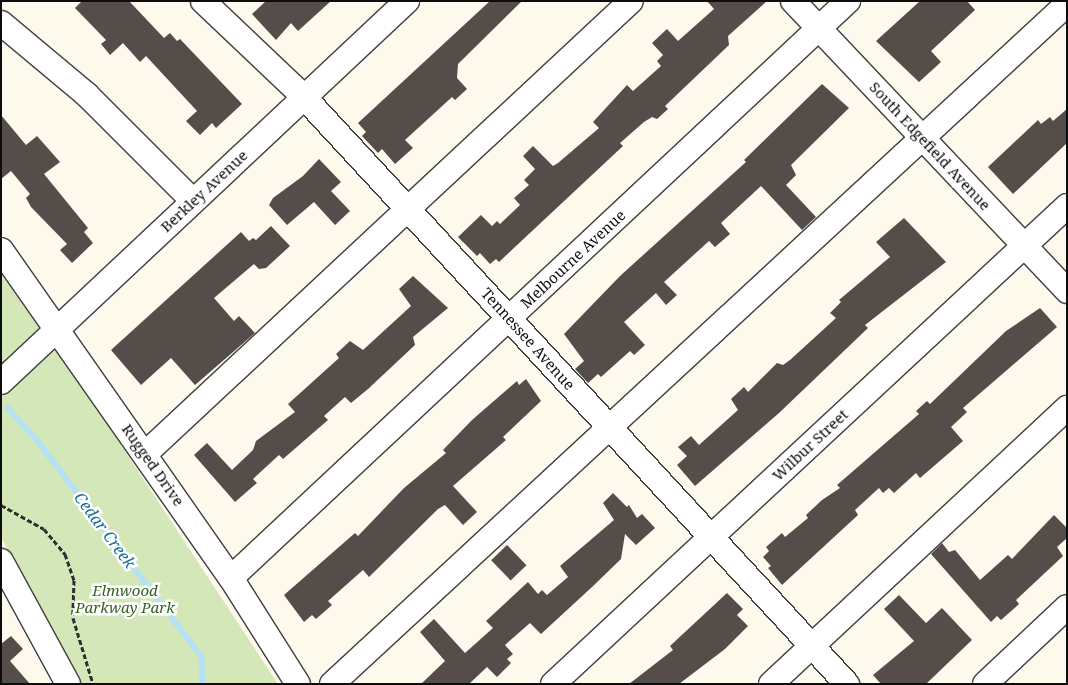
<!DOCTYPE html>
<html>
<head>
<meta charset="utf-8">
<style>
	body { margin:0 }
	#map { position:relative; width:1068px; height:685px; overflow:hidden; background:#fef9ed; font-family:"Noto Serif",serif }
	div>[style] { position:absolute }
	.green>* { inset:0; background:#d4e7b9 }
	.stream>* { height:5.5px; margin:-2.75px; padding:0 2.75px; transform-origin:2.75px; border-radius:2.75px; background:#b4e1f3 }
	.building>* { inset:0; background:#554d49; transform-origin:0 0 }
	.path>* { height:3px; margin-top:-1.5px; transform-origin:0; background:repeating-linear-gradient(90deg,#2f2f2f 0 5px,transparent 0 7.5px) }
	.roads { filter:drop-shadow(1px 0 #404040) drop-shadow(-1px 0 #404040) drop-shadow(0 1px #404040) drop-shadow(0 -1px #404040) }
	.minor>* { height:24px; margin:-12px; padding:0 12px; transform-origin:12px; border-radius:12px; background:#fff }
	span { translate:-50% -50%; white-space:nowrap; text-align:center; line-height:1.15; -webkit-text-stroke:5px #fff; paint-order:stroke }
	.street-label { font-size:15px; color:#0d0d0d }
	.park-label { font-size:15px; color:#336120; font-style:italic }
	.water-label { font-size:16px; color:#1c6d98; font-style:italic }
	.frame { position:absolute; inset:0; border:2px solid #0d0d0d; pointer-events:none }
</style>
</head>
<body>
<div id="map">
	<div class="green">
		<div style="clip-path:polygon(1px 274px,75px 375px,278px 684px,78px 684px,1px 537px)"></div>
	</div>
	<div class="stream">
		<div style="left:8px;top:408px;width:45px;rotate:47.7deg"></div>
		<div style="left:38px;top:441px;width:271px;rotate:52.8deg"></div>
		<div style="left:202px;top:657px;width:27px;rotate:88deg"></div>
	</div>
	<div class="building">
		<div style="clip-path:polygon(82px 1px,129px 1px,164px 38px,170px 33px,177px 41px,180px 39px,242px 104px,216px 128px,212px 123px,200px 135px,186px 121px,197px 111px,146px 56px,140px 62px,123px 43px,110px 55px,101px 44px,106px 40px,75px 8px)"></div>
		<div style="clip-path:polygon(266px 1px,331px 1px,298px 31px,291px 23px,276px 40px,252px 14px)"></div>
		<div style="clip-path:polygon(490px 1px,522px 1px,458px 64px,457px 78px,467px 89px,455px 100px,452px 97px,405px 140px,413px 148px,395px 164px,382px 149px,378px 153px,362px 136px,366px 132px,358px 123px)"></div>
		<div style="clip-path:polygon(707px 1px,767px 1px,728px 36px,729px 45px,665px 106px,668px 109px,657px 119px,652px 117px,644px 122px,620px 143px,623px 146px,499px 262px,496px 259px,490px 264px,480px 253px,477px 256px,458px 237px,481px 215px,492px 226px,497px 221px,500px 224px,520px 205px,514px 198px,529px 185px,524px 180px,535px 169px,523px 156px,533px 146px,553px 166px,558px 163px,599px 128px,593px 122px,627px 85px,633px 91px,661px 66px,657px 61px,663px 55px,652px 43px,667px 29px,678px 41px,714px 9px)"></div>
		<div style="clip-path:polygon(920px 1px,967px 1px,975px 10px,931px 51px,941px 62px,919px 82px,876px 41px)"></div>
		<div style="clip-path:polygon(822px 84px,849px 108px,791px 165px,796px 175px,786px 185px,816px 217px,802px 230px,761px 186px,721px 223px,730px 234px,715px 247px,709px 241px,664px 282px,677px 295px,666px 305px,656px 293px,624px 322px,645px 345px,634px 355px,630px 351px,601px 377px,598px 374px,588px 383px,575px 369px,584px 361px,564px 334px,620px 276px,746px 162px,744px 160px)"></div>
		<div style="clip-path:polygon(1067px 109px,1067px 143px,1013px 194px,988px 167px,1038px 120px,1041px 124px,1050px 117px,1053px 121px)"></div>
		<div style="clip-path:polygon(1px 115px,26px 145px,37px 136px,60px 162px,44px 174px,88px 228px,84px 232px,93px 243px,72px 263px,60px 250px,67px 244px,31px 207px,26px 198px,30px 194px,11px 171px,1px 179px)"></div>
		<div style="clip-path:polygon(319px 159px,341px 182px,331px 191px,350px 211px,335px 225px,314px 202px,287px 225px,269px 205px,273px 198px,303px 176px)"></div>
		<div style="clip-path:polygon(904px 218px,946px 262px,865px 325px,868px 328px,779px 413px,695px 486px,677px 465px,687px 456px,678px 447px,691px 436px,699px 445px,738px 410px,731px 399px,744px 387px,748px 392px,777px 363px,783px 365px,790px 360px,836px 318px,830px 313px,841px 302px,839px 300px,890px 257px,876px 242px)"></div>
		<div style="clip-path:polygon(271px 226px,290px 246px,266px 268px,259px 269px,254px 264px,214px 298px,234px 321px,239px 316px,255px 333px,195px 385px,171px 358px,141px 385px,111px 350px,241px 232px,249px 241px,253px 238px,256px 240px)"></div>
		<div style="clip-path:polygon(413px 276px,448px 308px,413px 337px,415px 345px,368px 389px,351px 403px,345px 397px,324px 416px,328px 420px,283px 459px,279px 455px,253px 479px,257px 483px,235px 502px,194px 455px,207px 443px,232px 470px,253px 450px,256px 441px,295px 412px,288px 404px,339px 358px,336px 354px,350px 341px,363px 350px,411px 306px,399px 289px)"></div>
		<div style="clip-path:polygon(1040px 308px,1057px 327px,963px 408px,967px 412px,951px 427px,963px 441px,920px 478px,916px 473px,894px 493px,889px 488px,883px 493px,879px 488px,855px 510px,858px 515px,782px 585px,768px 568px,771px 566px,763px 557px,769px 551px,766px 547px,782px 533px,785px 537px,808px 518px,806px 515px,822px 500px,840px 488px,837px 485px,919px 414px,916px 411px,927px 401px,930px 404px,1006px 331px)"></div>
		<div style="clip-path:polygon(526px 379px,541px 401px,503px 437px,506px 440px,453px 486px,477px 512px,463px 525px,445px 505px,438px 509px,369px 577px,363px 570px,328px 601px,332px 605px,316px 619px,312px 615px,304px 622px,284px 595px,355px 533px,358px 536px,404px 488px,446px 453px,443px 450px,472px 420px,517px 381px,519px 385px)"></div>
		<div style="clip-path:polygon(613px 493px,627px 507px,629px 505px,637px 518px,642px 514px,655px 528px,636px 545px,625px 534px,621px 559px,592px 587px,541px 634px,530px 623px,505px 645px,513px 654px,507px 659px,511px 663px,497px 677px,487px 667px,469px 684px,421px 684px,445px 661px,420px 632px,434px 619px,465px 653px,493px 628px,486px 621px,528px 582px,538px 594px,542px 590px,547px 595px,568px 577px,560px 566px,614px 520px,603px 503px)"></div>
		<div style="clip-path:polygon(1054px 515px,1067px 528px,1067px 538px,1057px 547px,1063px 556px,1016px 600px,1019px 604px,1001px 620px,997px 616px,991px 622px,931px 554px,942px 543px,949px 552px,955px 550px,980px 580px,1008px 555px,1012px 559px)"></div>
		<div style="left:507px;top:545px;width:28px;height:22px;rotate:46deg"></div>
		<div style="clip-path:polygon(727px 593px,743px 609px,737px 615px,748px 626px,725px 649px,679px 684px,629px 684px,673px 650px,670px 646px)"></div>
		<div style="clip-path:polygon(899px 595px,926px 623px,942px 608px,972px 640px,926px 684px,881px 684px,873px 675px,914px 641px,884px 609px)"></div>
		<div style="clip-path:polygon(11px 636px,23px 649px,10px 661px,30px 684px,1px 684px,1px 644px)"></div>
	</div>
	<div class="path">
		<div style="left:1px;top:505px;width:49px;rotate:29.2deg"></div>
		<div style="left:44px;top:529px;width:33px;rotate:50deg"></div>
		<div style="left:65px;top:554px;width:28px;rotate:71deg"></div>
		<div style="left:74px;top:580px;width:38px;rotate:92deg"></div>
		<div style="left:73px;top:618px;width:69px;rotate:73.1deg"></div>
	</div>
	<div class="roads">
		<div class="minor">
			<div style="left:203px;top:1px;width:139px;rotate:43.5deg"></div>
			<div style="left:304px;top:97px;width:800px;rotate:47.23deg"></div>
			<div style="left:793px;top:1px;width:399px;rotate:46.6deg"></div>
			<div style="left:1px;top:23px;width:112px;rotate:39.9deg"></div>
			<div style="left:87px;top:95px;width:150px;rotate:45deg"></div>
			<div style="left:1px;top:250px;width:401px;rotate:55deg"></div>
			<div style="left:231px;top:578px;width:125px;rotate:57.7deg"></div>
			<div style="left:1px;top:382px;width:557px;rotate:-43.18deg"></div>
			<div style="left:145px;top:454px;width:664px;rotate:-42.99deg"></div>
			<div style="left:1px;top:561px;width:140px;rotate:61.4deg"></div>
			<div style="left:231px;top:578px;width:845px;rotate:-43.08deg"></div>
			<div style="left:332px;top:684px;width:1001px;rotate:-42.77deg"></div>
			<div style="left:553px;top:684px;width:702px;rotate:-42.92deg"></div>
			<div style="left:771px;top:684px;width:405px;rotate:-43deg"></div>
			<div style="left:985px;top:684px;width:112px;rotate:-43.2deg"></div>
		</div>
	</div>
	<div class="street-label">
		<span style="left:930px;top:146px;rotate:47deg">South Edgefield Avenue</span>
		<span style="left:204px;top:191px;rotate:-43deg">Berkley Avenue</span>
		<span style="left:573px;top:259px;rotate:-43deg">Melbourne Avenue</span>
		<span style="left:528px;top:339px;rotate:48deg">Tennessee Avenue</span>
		<span style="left:810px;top:445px;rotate:-43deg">Wilbur Street</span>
		<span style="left:153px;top:465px;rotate:55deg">Rugged Drive</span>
	</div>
	<div class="park-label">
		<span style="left:125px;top:599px">Elmwood<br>Parkway Park</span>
	</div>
	<div class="water-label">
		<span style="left:105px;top:530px;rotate:53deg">Cedar Creek</span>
	</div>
	<div class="frame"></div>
</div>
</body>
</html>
